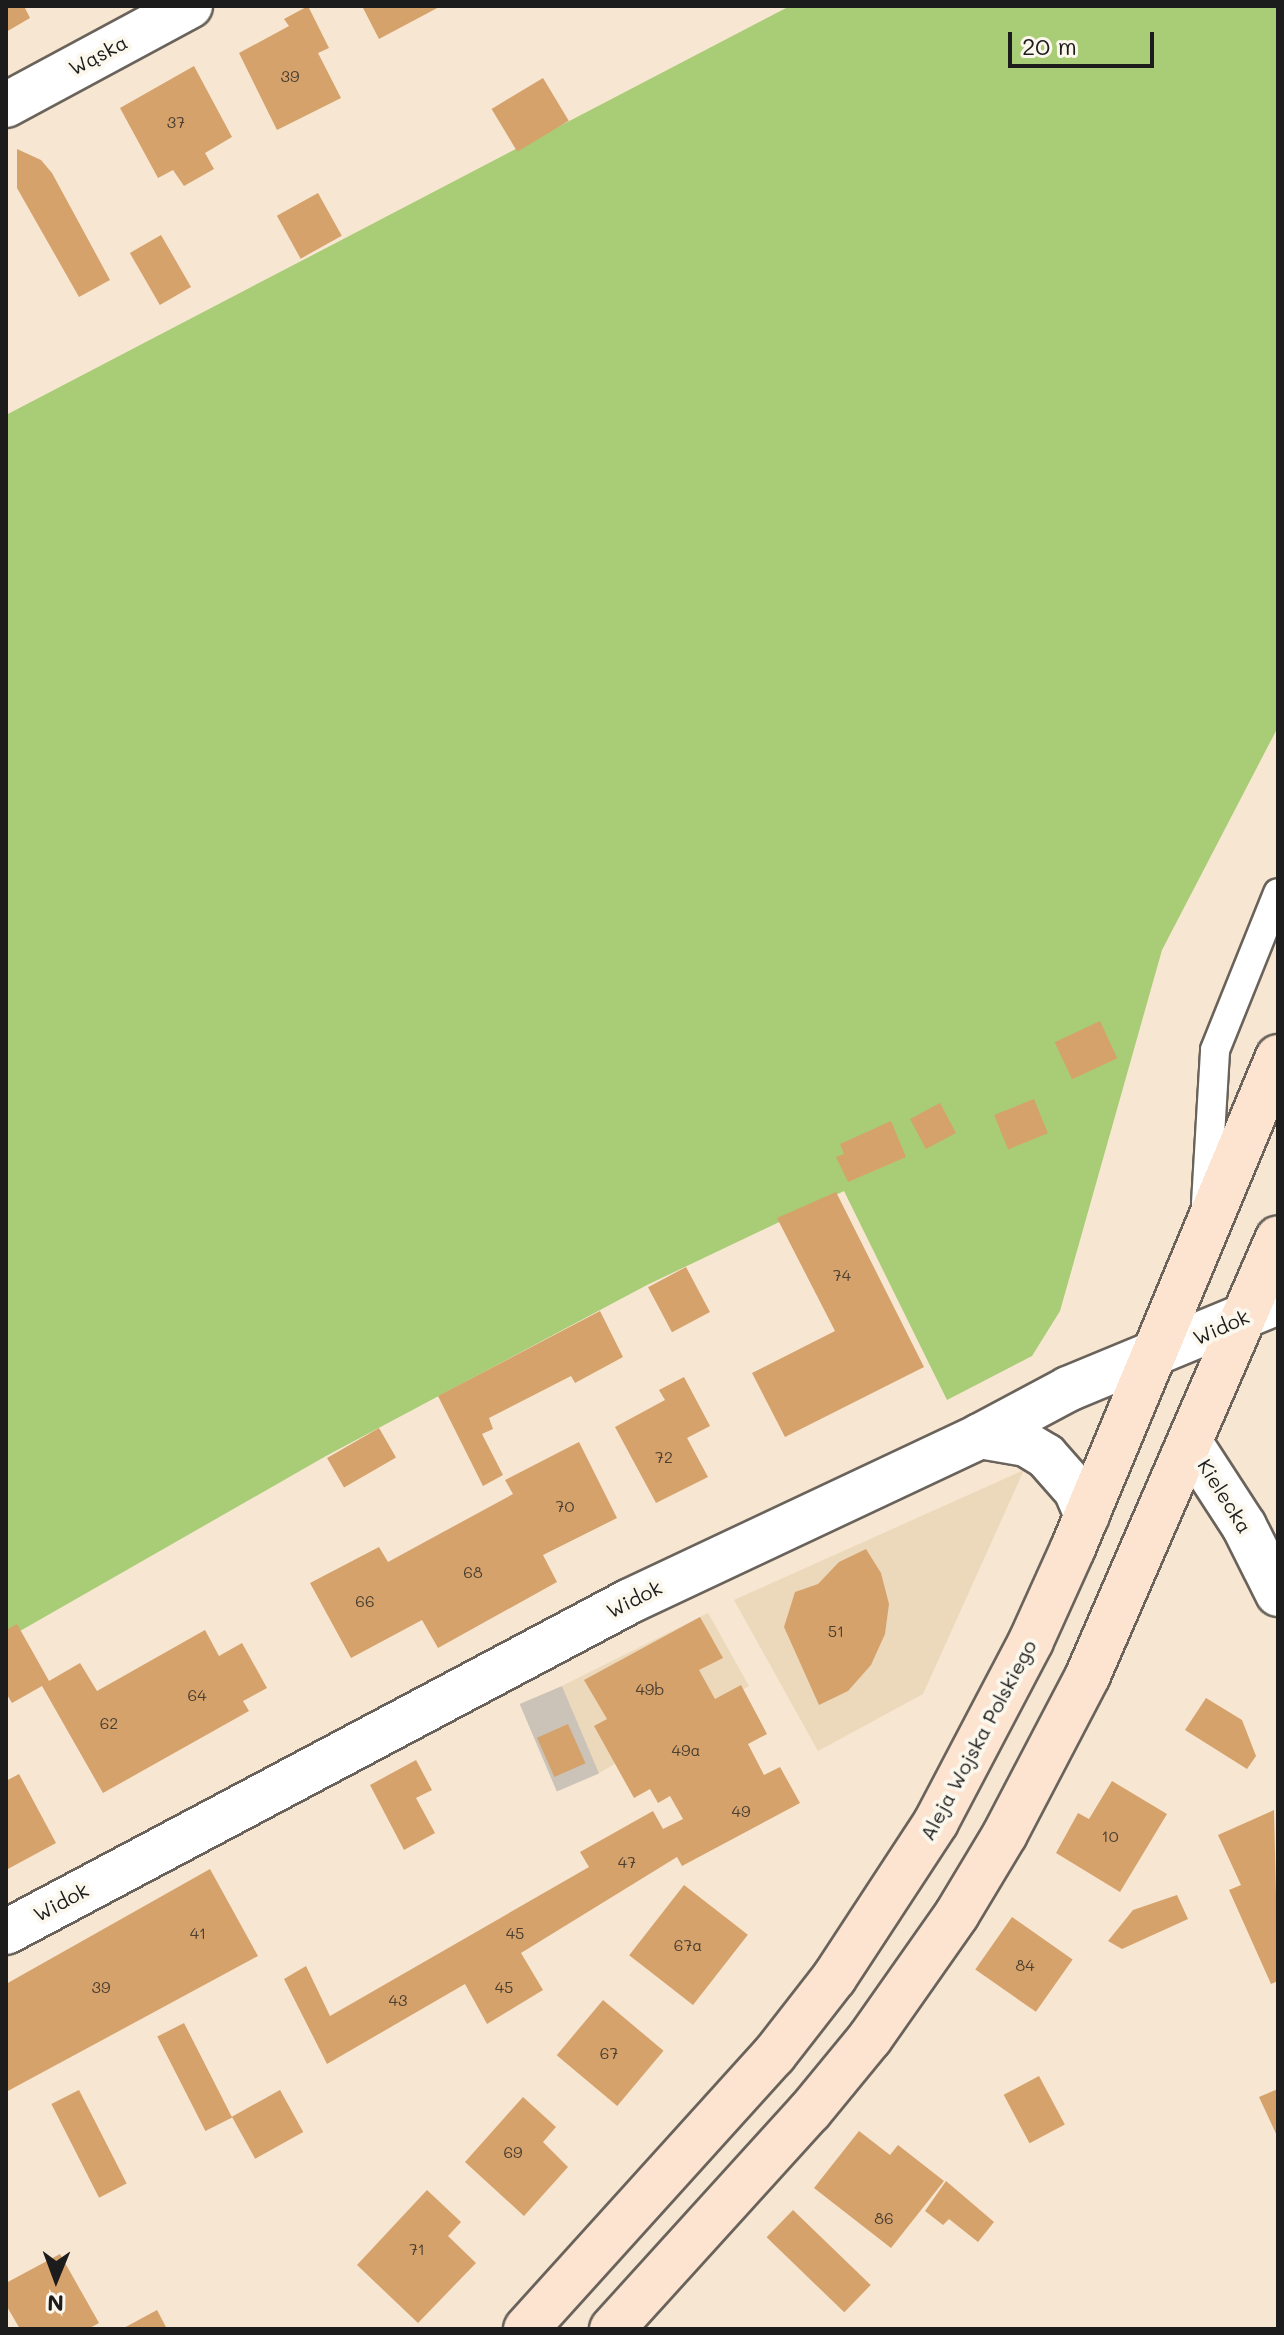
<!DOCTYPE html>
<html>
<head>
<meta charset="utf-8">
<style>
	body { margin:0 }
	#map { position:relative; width:1284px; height:2335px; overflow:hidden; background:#f7e6d1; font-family:Mali,sans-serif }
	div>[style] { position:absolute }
	.built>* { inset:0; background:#ecd8ba }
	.industrial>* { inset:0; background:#cbc3b8; transform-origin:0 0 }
	.green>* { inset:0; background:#a9cc76 }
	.building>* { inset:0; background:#d6a26c; transform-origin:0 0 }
	.roads { filter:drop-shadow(2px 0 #69635b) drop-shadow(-2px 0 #69635b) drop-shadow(0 2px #69635b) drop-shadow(0 -2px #69635b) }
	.lane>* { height:28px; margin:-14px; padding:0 14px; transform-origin:14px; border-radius:14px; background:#fff }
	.street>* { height:44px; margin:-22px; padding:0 22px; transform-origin:22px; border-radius:22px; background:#fff }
	.secondary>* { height:44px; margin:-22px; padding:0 22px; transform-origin:22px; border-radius:22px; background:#fde4d1 }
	span { translate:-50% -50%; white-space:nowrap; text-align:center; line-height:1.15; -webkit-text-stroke:8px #fbf7ec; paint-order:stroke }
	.number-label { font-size:16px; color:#4a3e30 }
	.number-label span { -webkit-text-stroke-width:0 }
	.street-label { font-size:20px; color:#1c1c1c }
	.frame { position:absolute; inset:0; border:8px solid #1c1c1c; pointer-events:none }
	.north { position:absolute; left:16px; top:2239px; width:80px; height:80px; -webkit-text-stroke:6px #fbf7ec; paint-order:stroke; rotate:181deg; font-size:22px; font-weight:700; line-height:32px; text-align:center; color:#1c1c1c }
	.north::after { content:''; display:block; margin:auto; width:28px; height:36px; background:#1c1c1c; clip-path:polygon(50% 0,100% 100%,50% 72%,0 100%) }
	.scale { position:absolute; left:1008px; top:32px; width:146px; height:36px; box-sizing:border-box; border:4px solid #1c1c1c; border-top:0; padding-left:10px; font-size:24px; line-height:28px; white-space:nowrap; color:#1c1c1c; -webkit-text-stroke:6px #fbf7ec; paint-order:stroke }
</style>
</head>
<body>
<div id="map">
	<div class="built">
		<div style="clip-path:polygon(1024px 1470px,923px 1694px,818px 1751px,734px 1600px)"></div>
		<div style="clip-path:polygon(708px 1613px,749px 1686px,599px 1773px,562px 1686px)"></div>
	</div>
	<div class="industrial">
		<div style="left:562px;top:1686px;width:95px;height:46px;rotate:67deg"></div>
	</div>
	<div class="green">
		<div style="clip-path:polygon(790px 6px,1278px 6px,1278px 727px,1162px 950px,1060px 1311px,1032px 1356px,947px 1400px,844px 1191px,647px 1285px,326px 1456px,6px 1639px,6px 415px)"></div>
	</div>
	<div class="building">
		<div style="clip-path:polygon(6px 6px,24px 6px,30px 18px,6px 32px)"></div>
		<div style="clip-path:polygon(308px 6px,329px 48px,318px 53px,341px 98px,277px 130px,239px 53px,289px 26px,284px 19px)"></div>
		<div style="clip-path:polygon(362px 6px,441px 6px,379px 39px)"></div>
		<div style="clip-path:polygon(194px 66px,232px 137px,205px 153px,214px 169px,184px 186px,173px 170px,158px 178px,120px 108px)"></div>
		<div style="left:543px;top:78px;width:50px;height:60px;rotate:59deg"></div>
		<div style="clip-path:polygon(17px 149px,41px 160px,52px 173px,110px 280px,79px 297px,17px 188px)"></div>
		<div style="left:318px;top:193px;width:49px;height:47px;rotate:61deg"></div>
		<div style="left:161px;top:235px;width:60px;height:36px;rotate:60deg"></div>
		<div style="left:1100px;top:1021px;width:41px;height:50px;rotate:65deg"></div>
		<div style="left:1034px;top:1099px;width:37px;height:43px;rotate:68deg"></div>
		<div style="left:940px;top:1103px;width:34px;height:34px;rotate:62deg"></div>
		<div style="clip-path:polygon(891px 1121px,906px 1157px,848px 1182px,836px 1157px,844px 1154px,840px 1144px)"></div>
		<div style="clip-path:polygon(836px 1192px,924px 1367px,785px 1437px,752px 1373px,835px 1331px,777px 1218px)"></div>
		<div style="left:686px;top:1267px;width:51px;height:43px;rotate:62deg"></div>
		<div style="clip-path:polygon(600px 1311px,623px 1357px,575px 1383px,571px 1376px,489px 1418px,493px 1429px,482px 1434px,503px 1475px,483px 1486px,438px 1396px)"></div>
		<div style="clip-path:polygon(684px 1377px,710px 1426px,687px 1438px,708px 1477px,656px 1503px,615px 1427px,665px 1400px,659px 1390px)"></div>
		<div style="left:379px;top:1428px;width:34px;height:60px;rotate:60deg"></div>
		<div style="clip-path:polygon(579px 1442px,617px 1518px,543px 1555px,557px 1582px,438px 1648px,422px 1620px,351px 1658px,310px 1583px,379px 1547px,388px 1562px,513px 1494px,505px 1480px)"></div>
		<div style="clip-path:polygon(866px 1549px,881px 1573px,889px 1604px,885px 1634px,871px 1665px,848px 1691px,819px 1705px,784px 1627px,795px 1592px,818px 1584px,839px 1562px)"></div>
		<div style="clip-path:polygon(700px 1617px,723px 1658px,699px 1670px,715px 1699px,741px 1685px,767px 1734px,748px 1744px,764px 1775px,780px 1767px,800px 1803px,682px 1866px,677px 1857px,521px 1953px,543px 1990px,487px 2024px,465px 1984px,327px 2064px,284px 1979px,306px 1966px,330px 2016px,589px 1867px,580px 1852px,653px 1811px,663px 1829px,683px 1819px,670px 1796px,658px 1803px,650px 1789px,634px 1798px,594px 1726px,607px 1719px,584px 1680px)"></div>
		<div style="clip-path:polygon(17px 1624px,49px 1681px,80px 1663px,97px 1691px,205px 1630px,219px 1656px,242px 1643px,267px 1688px,243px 1701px,249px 1711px,103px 1793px,42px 1686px,12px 1703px,6px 1693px,6px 1630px)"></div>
		<div style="clip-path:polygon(1206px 1698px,1242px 1720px,1256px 1756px,1247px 1769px,1185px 1730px)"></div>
		<div style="left:568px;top:1724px;width:43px;height:34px;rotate:66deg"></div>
		<div style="clip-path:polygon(416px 1760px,432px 1790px,416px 1798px,435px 1833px,404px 1850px,370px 1785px)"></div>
		<div style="clip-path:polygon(19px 1774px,56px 1843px,6px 1870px,6px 1781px)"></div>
		<div style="clip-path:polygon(1112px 1781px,1167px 1814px,1120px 1892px,1056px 1853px,1078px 1813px,1089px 1819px)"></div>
		<div style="clip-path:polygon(1274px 1810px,1278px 1981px,1271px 1984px,1229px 1890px,1241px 1885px,1218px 1835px)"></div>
		<div style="clip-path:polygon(210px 1869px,258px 1956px,6px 2092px,6px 1984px)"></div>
		<div style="left:684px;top:1885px;width:81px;height:89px;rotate:38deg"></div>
		<div style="clip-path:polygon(1177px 1895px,1188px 1919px,1122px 1949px,1108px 1941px,1133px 1910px)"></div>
		<div style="left:1012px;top:1917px;width:74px;height:64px;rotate:35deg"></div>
		<div style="left:603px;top:2000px;width:79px;height:72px;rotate:40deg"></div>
		<div style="left:184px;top:2023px;width:106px;height:30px;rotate:63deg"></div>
		<div style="left:1039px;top:2076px;width:55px;height:40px;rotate:62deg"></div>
		<div style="clip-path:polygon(1278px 2089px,1278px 2138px,1259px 2097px)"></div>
		<div style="left:79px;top:2090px;width:105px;height:31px;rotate:63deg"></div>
		<div style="left:280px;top:2090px;width:48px;height:55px;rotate:61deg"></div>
		<div style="clip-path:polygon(523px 2097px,556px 2127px,543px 2142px,568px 2167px,524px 2216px,465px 2162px)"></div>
		<div style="clip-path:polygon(859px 2131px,890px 2155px,898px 2145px,944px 2181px,891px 2248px,814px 2188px)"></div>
		<div style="clip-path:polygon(946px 2181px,994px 2222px,978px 2242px,949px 2219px,943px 2225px,925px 2211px)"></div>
		<div style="clip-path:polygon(427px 2190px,461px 2222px,448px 2236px,476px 2263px,418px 2323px,357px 2265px)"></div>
		<div style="left:793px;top:2210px;width:108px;height:38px;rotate:44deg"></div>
		<div style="clip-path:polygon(60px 2254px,99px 2323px,88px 2329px,20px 2329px,6px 2305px,6px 2283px)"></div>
		<div style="clip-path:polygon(157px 2310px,167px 2329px,122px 2329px)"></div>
	</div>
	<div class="roads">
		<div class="lane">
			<div style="left:1206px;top:1203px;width:153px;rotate:-86.6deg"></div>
			<div style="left:1215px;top:1050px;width:169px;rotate:-68.1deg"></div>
		</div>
		<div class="street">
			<div style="left:6px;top:105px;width:209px;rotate:-28.3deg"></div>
			<div style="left:980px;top:1436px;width:47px;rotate:9.9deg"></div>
			<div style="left:1026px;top:1444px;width:23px;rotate:31deg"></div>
			<div style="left:1046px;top:1456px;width:45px;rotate:48.6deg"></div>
			<div style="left:1076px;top:1490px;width:28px;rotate:67deg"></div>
			<div style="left:1190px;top:1443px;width:99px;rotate:57deg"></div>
			<div style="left:1244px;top:1526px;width:76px;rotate:63.4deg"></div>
			<div style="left:6px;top:1932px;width:706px;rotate:-27.94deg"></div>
			<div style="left:630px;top:1601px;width:387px;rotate:-25.2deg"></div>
			<div style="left:980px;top:1436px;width:100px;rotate:-28.1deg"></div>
			<div style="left:1068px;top:1389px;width:227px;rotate:-22.5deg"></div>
		</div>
		<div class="secondary">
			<div style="left:526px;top:2329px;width:370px;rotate:-47.9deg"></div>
			<div style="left:774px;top:2055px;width:98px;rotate:-52.1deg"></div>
			<div style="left:834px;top:1978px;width:186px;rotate:-56.8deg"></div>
			<div style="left:936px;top:1822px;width:204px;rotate:-62.3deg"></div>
			<div style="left:1031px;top:1641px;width:102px;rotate:-65.7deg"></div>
			<div style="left:1073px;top:1548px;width:532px;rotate:-67.34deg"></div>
			<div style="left:612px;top:2329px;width:294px;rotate:-47.8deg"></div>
			<div style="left:810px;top:2111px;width:94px;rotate:-50.6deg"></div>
			<div style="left:870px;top:2038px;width:151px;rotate:-54.9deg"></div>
			<div style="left:957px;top:1914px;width:93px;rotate:-59deg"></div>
			<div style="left:1005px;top:1834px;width:179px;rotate:-62.4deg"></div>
			<div style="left:1088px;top:1675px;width:476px;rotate:-66.5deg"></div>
		</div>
	</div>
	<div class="number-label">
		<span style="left:290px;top:76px">39</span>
		<span style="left:176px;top:122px">37</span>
		<span style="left:842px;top:1275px">74</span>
		<span style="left:664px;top:1457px">72</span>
		<span style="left:565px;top:1506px">70</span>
		<span style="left:473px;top:1572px">68</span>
		<span style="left:365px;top:1601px">66</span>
		<span style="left:836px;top:1631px">51</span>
		<span style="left:650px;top:1689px">49b</span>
		<span style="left:197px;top:1695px">64</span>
		<span style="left:109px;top:1723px">62</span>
		<span style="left:686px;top:1750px">49a</span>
		<span style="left:741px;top:1811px">49</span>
		<span style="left:1110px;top:1836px">10</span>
		<span style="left:627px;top:1862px">47</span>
		<span style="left:198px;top:1933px">41</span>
		<span style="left:515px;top:1933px">45</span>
		<span style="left:688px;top:1945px">67a</span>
		<span style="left:1025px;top:1965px">84</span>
		<span style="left:101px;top:1987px">39</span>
		<span style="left:504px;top:1987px">45</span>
		<span style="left:398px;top:2000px">43</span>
		<span style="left:609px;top:2053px">67</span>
		<span style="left:513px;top:2152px">69</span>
		<span style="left:884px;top:2218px">86</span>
		<span style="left:417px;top:2249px">71</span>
	</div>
	<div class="street-label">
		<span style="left:98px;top:55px;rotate:-28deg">Wąska</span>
		<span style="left:1221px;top:1327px;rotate:-24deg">Widok</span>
		<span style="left:1225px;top:1496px;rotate:58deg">Kielecka</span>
		<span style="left:634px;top:1599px;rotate:-27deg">Widok</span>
		<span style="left:978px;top:1740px;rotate:-62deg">Aleja Wojska Polskiego</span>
		<span style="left:61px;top:1902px;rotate:-28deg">Widok</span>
	</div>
	<div class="frame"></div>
	<div class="north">N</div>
	<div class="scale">20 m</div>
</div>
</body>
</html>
